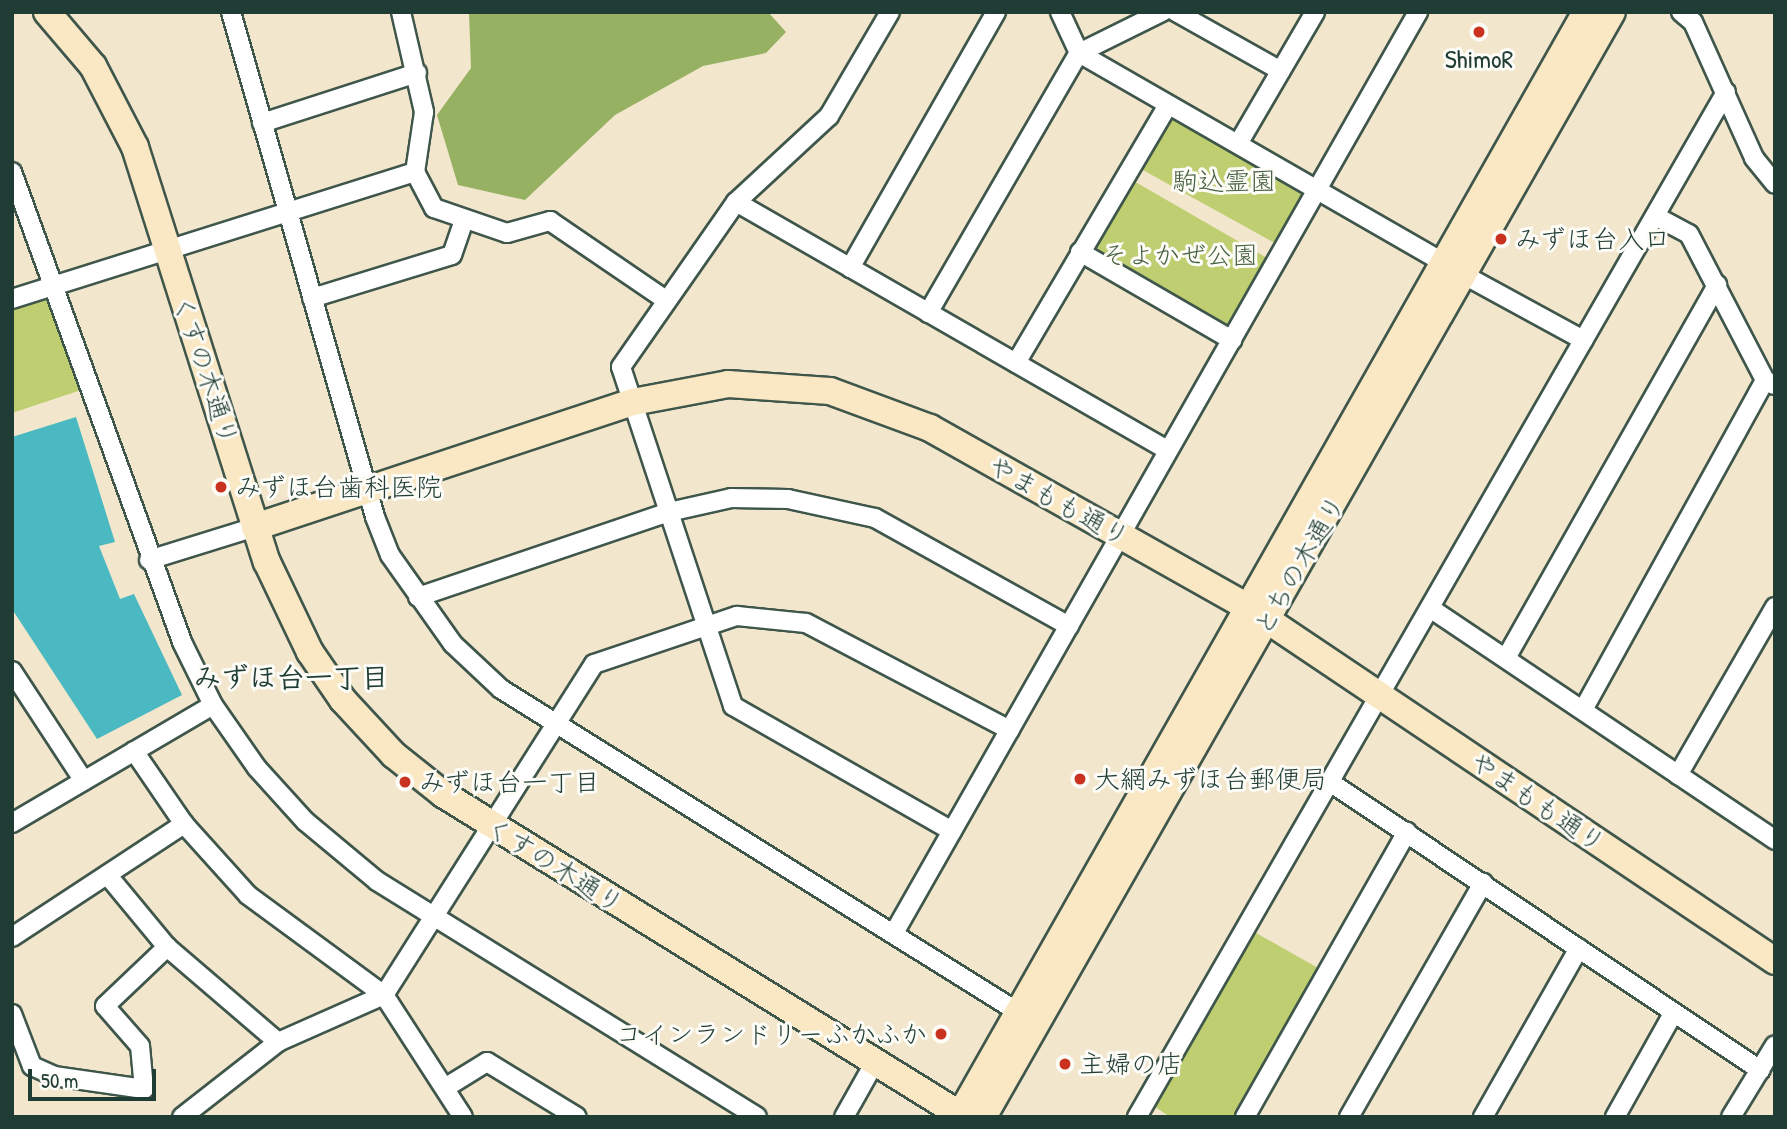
<!DOCTYPE html>
<html>
<head>
<meta charset="utf-8">
<style>
	body { margin:0 }
	#map { position:relative; width:1787px; height:1129px; overflow:hidden; background:#f2e6cd; font-family:"Patrick Hand","Klee One",sans-serif }
	div>[style] { position:absolute }
	.green>* { inset:0; background:#bfce70; transform-origin:0 0 }
	.forest>* { inset:0; background:#97b162 }
	.water>* { inset:0; background:#4ab9c1 }
	.roads { filter:drop-shadow(2px 0 #3f564b) drop-shadow(-2px 0 #3f564b) drop-shadow(0 2px #3f564b) drop-shadow(0 -2px #3f564b) }
	.street>* { height:18px; margin:-9px; padding:0 9px; transform-origin:9px; border-radius:9px; background:#fff }
	.secondary>* { height:26px; margin:-13px; padding:0 13px; transform-origin:13px; border-radius:13px; background:#fae7c3 }
	.dots>* { width:19px; height:19px; translate:-50% -50%; box-sizing:border-box; border:4px solid #fdfcf7; border-radius:50% }
	span { translate:-50% -50%; white-space:nowrap; text-align:center; line-height:1.15; -webkit-text-stroke:6px #fdfcf7; paint-order:stroke }
	.poi-label { font-size:26px; color:#1f3d34 }
	.left { translate:0 -50%; text-align:left }
	.right { translate:-100% -50%; text-align:right }
	.park-label { font-size:26px; color:#476143 }
	.street-label { font-size:26px; color:#1f3d34 }
	.neighbourhood-label { font-size:28px; color:#1f3d34; font-weight:700 }
	.frame { position:absolute; inset:0; border:14px solid #1f3d34; pointer-events:none }
	.scale { position:absolute; left:28px; top:1069px; width:128px; height:32px; box-sizing:border-box; border:4px solid #1f3d34; border-top:0; padding-left:9px; font-size:21px; line-height:24px; white-space:nowrap; color:#1f3d34; -webkit-text-stroke:5px #fdfcf7; paint-order:stroke }
</style>
</head>
<body>
<div id="map">
	<div class="green">
		<div style="left:1171px;top:117px;width:155px;height:60px;rotate:29deg"></div>
		<div style="left:1132px;top:180px;width:158px;height:82px;rotate:30deg"></div>
		<div style="clip-path:polygon(53px 295px,84px 389px,12px 413px,12px 309px)"></div>
		<div style="clip-path:polygon(1251px 930px,1318px 968px,1234px 1117px,1170px 1117px,1151px 1104px)"></div>
	</div>
	<div class="forest">
		<div style="clip-path:polygon(469px 12px,768px 12px,786px 32px,766px 53px,703px 66px,615px 115px,525px 200px,458px 185px,437px 115px,471px 68px)"></div>
	</div>
	<div class="water">
		<div style="clip-path:polygon(76px 417px,115px 542px,99px 546px,120px 599px,134px 594px,182px 695px,97px 739px,12px 609px,12px 437px)"></div>
	</div>
	<div class="roads">
		<div class="street">
			<div style="left:231px;top:12px;width:525px;rotate:74.08deg"></div>
			<div style="left:375px;top:517px;width:41px;rotate:68.5deg"></div>
			<div style="left:390px;top:555px;width:109px;rotate:54.7deg"></div>
			<div style="left:453px;top:644px;width:66px;rotate:43.2deg"></div>
			<div style="left:501px;top:689px;width:610px;rotate:32deg"></div>
			<div style="left:401px;top:12px;width:103px;rotate:77deg"></div>
			<div style="left:424px;top:112px;width:61px;rotate:98.5deg"></div>
			<div style="left:415px;top:172px;width:41px;rotate:62.2deg"></div>
			<div style="left:434px;top:208px;width:77px;rotate:18.9deg"></div>
			<div style="left:507px;top:233px;width:45px;rotate:-15.6deg"></div>
			<div style="left:550px;top:221px;width:140px;rotate:34.3deg"></div>
			<div style="left:890px;top:12px;width:121px;rotate:120.4deg"></div>
			<div style="left:829px;top:116px;width:127px;rotate:137.2deg"></div>
			<div style="left:736px;top:202px;width:201px;rotate:124.9deg"></div>
			<div style="left:621px;top:367px;width:357px;rotate:71.7deg"></div>
			<div style="left:733px;top:706px;width:252px;rotate:29.7deg"></div>
			<div style="left:1060px;top:12px;width:45px;rotate:65.1deg"></div>
			<div style="left:1079px;top:53px;width:420px;rotate:29.9deg"></div>
			<div style="left:1176px;top:12px;width:120px;rotate:29.3deg"></div>
			<div style="left:1681px;top:12px;width:16px;rotate:40deg"></div>
			<div style="left:1693px;top:22px;width:149px;rotate:65.8deg"></div>
			<div style="left:1754px;top:158px;width:33px;rotate:51deg"></div>
			<div style="left:262px;top:123px;width:163px;rotate:-17.9deg"></div>
			<div style="left:1238px;top:144px;width:153px;rotate:-59.7deg"></div>
			<div style="left:12px;top:172px;width:500px;rotate:70.1deg"></div>
			<div style="left:182px;top:642px;width:70px;rotate:63.8deg"></div>
			<div style="left:213px;top:705px;width:77px;rotate:55.1deg"></div>
			<div style="left:257px;top:768px;width:72px;rotate:47.8deg"></div>
			<div style="left:305px;top:821px;width:94px;rotate:39.8deg"></div>
			<div style="left:377px;top:881px;width:447px;rotate:31.8deg"></div>
			<div style="left:736px;top:202px;width:498px;rotate:29.9deg"></div>
			<div style="left:1655px;top:216px;width:38px;rotate:28deg"></div>
			<div style="left:1689px;top:234px;width:165px;rotate:62.5deg"></div>
			<div style="left:1765px;top:380px;width:10px;rotate:29deg"></div>
			<div style="left:1080px;top:252px;width:176px;rotate:30.1deg"></div>
			<div style="left:850px;top:268px;width:295px;rotate:-60.3deg"></div>
			<div style="left:1464px;top:275px;width:136px;rotate:28.6deg"></div>
			<div style="left:312px;top:298px;width:146px;rotate:-17.1deg"></div>
			<div style="left:452px;top:255px;width:37px;rotate:-71deg"></div>
			<div style="left:12px;top:299px;width:423px;rotate:-17.5deg"></div>
			<div style="left:928px;top:313px;width:301px;rotate:-59.9deg"></div>
			<div style="left:1079px;top:53px;width:93px;rotate:-26.3deg"></div>
			<div style="left:1016px;top:363px;width:299px;rotate:-59.5deg"></div>
			<div style="left:149px;top:560px;width:111px;rotate:-17.3deg"></div>
			<div style="left:418px;top:597px;width:265px;rotate:-18.7deg"></div>
			<div style="left:669px;top:512px;width:64px;rotate:-12.7deg"></div>
			<div style="left:731px;top:498px;width:57px;rotate:1deg"></div>
			<div style="left:788px;top:499px;width:89px;rotate:12.3deg"></div>
			<div style="left:875px;top:518px;width:222px;rotate:29.1deg"></div>
			<div style="left:1430px;top:608px;width:416px;rotate:33.9deg"></div>
			<div style="left:1506px;top:658px;width:429px;rotate:-60.5deg"></div>
			<div style="left:12px;top:671px;width:131px;rotate:56.8deg"></div>
			<div style="left:1583px;top:710px;width:377px;rotate:-61.1deg"></div>
			<div style="left:134px;top:751px;width:88px;rotate:55.6deg"></div>
			<div style="left:184px;top:824px;width:96px;rotate:48deg"></div>
			<div style="left:248px;top:895px;width:169px;rotate:36.3deg"></div>
			<div style="left:384px;top:995px;width:145px;rotate:57.1deg"></div>
			<div style="left:1678px;top:775px;width:194px;rotate:-60deg"></div>
			<div style="left:1330px;top:782px;width:518px;rotate:33.81deg"></div>
			<div style="left:12px;top:823px;width:233px;rotate:-30.4deg"></div>
			<div style="left:109px;top:877px;width:91px;rotate:50.4deg"></div>
			<div style="left:167px;top:947px;width:146px;rotate:40.6deg"></div>
			<div style="left:894px;top:933px;width:1060px;rotate:-60.36deg"></div>
			<div style="left:12px;top:937px;width:206px;rotate:-33.3deg"></div>
			<div style="left:12px;top:1014px;width:56px;rotate:69deg"></div>
			<div style="left:32px;top:1066px;width:24px;rotate:24deg"></div>
			<div style="left:54px;top:1076px;width:91px;rotate:8.2deg"></div>
			<div style="left:144px;top:1089px;width:43px;rotate:-95.3deg"></div>
			<div style="left:140px;top:1046px;width:53px;rotate:-131.2deg"></div>
			<div style="left:105px;top:1006px;width:86px;rotate:-43.6deg"></div>
			<div style="left:448px;top:1086px;width:46px;rotate:-31.6deg"></div>
			<div style="left:487px;top:1062px;width:105px;rotate:31.4deg"></div>
			<div style="left:182px;top:1117px;width:122px;rotate:-38deg"></div>
			<div style="left:278px;top:1042px;width:116px;rotate:-23.9deg"></div>
			<div style="left:384px;top:995px;width:392px;rotate:-57.6deg"></div>
			<div style="left:594px;top:664px;width:151px;rotate:-18.6deg"></div>
			<div style="left:737px;top:616px;width:69px;rotate:5.8deg"></div>
			<div style="left:806px;top:623px;width:230px;rotate:27.7deg"></div>
			<div style="left:844px;top:1117px;width:63px;rotate:-60.6deg"></div>
			<div style="left:1137px;top:1117px;width:1182px;rotate:-60.12deg"></div>
			<div style="left:1245px;top:1117px;width:328px;rotate:-60.4deg"></div>
			<div style="left:1349px;top:1117px;width:270px;rotate:-60.2deg"></div>
			<div style="left:1483px;top:1117px;width:194px;rotate:-60.4deg"></div>
			<div style="left:1615px;top:1117px;width:120px;rotate:-60.7deg"></div>
			<div style="left:1731px;top:1117px;width:84px;rotate:-58.6deg"></div>
		</div>
		<div class="secondary">
			<div style="left:47px;top:12px;width:71px;rotate:49.6deg"></div>
			<div style="left:93px;top:66px;width:91px;rotate:62.6deg"></div>
			<div style="left:135px;top:147px;width:435px;rotate:72.4deg"></div>
			<div style="left:267px;top:562px;width:100px;rotate:64.5deg"></div>
			<div style="left:310px;top:652px;width:58px;rotate:55.5deg"></div>
			<div style="left:343px;top:700px;width:75px;rotate:47.2deg"></div>
			<div style="left:394px;top:755px;width:63px;rotate:38.5deg"></div>
			<div style="left:443px;top:794px;width:613px;rotate:31.8deg"></div>
			<div style="left:255px;top:527px;width:398px;rotate:-18.3deg"></div>
			<div style="left:633px;top:402px;width:97px;rotate:-10.7deg"></div>
			<div style="left:728px;top:384px;width:102px;rotate:3.9deg"></div>
			<div style="left:830px;top:391px;width:107px;rotate:20.3deg"></div>
			<div style="left:930px;top:428px;width:365px;rotate:29.4deg"></div>
			<div style="left:1248px;top:607px;width:635px;rotate:33.89deg"></div>
			<div style="left:959px;top:1117px;width:1270px;rotate:-60.43deg"></div>
			<div style="left:983px;top:1117px;width:1271px;rotate:-60.35deg"></div>
		</div>
	</div>
	<div class="dots">
		<div style="left:1479px;top:32px;background:#c8321e"></div>
		<div style="left:1501px;top:239px;background:#c8321e"></div>
		<div style="left:221px;top:487px;background:#c8321e"></div>
		<div style="left:1080px;top:779px;background:#c8321e"></div>
		<div style="left:405px;top:782px;background:#c8321e"></div>
		<div style="left:941px;top:1034px;background:#c8321e"></div>
		<div style="left:1065px;top:1064px;background:#c8321e"></div>
	</div>
	<div class="poi-label">
		<span style="left:1479px;top:59px">ShimoR</span>
		<span class="left" style="left:1515px;top:239px">みずほ台入口</span>
		<span class="left" style="left:235px;top:487px">みずほ台歯科医院</span>
		<span class="left" style="left:1094px;top:779px">大網みずほ台郵便局</span>
		<span class="left" style="left:419px;top:782px">みずほ台一丁目</span>
		<span class="right" style="left:927px;top:1034px">コインランドリーふかふか</span>
		<span class="left" style="left:1079px;top:1064px">主婦の店</span>
	</div>
	<div class="park-label">
		<span style="left:1224px;top:181px">駒込霊園</span>
		<span style="left:1180px;top:255px">そよかぜ公園</span>
	</div>
	<div class="street-label">
		<span style="left:206px;top:370px;rotate:72deg">くすの木通り</span>
		<span style="left:1059px;top:501px;rotate:29deg">やまもも通り</span>
		<span style="left:1299px;top:565px;rotate:-60deg">とちの木通り</span>
		<span style="left:1538px;top:802px;rotate:34deg">やまもも通り</span>
		<span style="left:555px;top:865px;rotate:32deg">くすの木通り</span>
	</div>
	<div class="neighbourhood-label">
		<span style="left:291px;top:677px">みずほ台一丁目</span>
	</div>
	<div class="frame"></div>
	<div class="scale">50 m</div>
</div>
</body>
</html>
